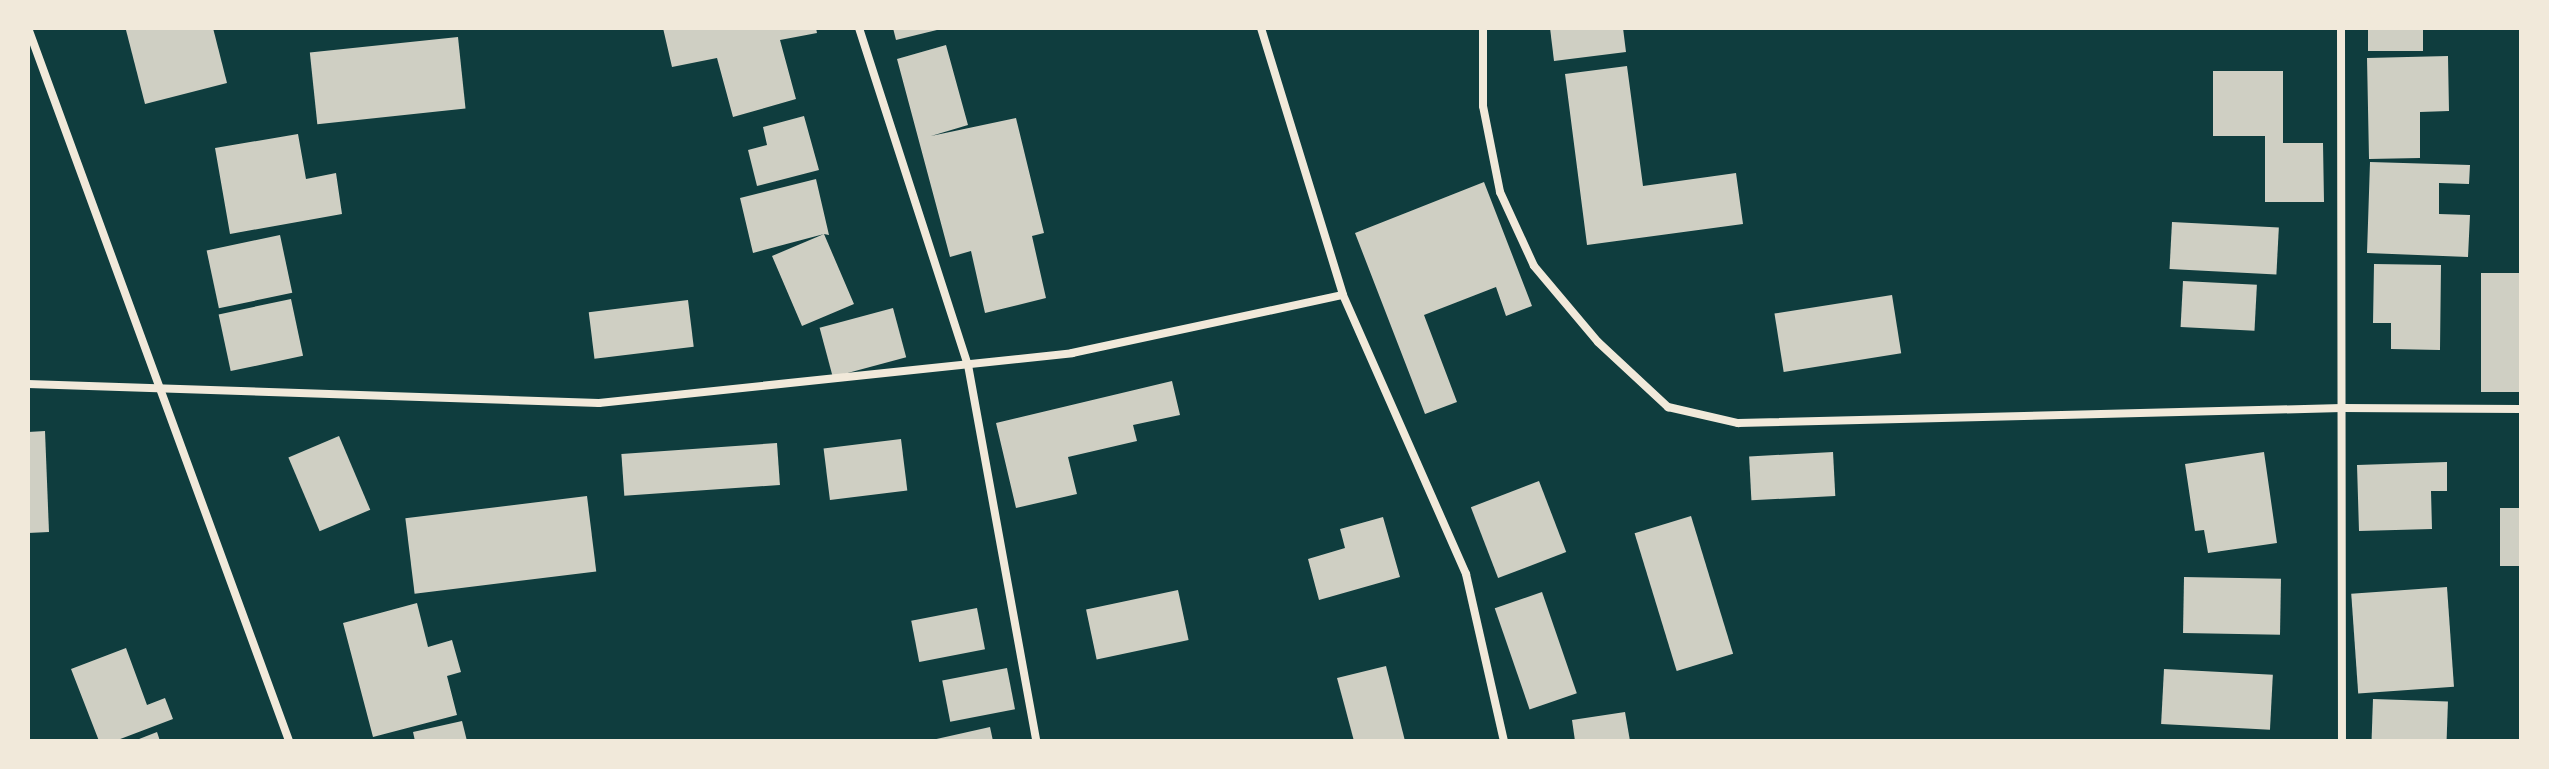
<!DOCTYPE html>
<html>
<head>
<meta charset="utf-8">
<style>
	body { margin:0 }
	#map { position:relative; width:2549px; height:769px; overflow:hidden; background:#0f3d3e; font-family:"Asap Condensed",sans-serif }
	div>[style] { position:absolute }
	.building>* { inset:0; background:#cfcfc3; transform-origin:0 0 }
	.minor>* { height:8px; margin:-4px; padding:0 4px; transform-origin:4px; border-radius:4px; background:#f1e9da }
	span { translate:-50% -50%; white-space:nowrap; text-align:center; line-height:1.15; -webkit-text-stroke:8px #f1e9da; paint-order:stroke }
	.frame { position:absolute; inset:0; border:30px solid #f1e9da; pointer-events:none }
</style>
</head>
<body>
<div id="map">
	<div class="building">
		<div style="clip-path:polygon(213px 28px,227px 83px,145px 104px,126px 30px)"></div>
		<div style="clip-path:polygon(663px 28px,816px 28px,817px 33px,780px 40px,796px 99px,733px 117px,717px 58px,672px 67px)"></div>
		<div style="clip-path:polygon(893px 28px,941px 28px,941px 29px,896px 40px)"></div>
		<div style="clip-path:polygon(1550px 28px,1623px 28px,1626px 52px,1554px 61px)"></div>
		<div style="left:2368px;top:28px;width:55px;height:23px"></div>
		<div style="left:458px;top:37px;width:72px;height:149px;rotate:84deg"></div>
		<div style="clip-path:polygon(946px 45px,968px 125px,931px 136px,1016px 118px,1044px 233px,1032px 236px,1046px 298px,985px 313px,971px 251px,950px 257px,897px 59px)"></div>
		<div style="clip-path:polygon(2448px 56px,2449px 111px,2420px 112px,2420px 158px,2369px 159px,2367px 58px)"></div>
		<div style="clip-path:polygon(1627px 66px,1643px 186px,1736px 173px,1743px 224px,1587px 245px,1565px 74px)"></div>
		<div style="clip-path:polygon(2213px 71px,2283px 71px,2283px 143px,2323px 143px,2324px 202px,2265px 202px,2265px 136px,2213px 136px)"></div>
		<div style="clip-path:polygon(804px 116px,819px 170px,757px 186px,748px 150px,767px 145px,763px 127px)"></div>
		<div style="clip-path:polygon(298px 134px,306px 179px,336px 173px,342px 214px,230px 234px,215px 148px)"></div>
		<div style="clip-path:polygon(2370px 162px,2470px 165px,2469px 184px,2439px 183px,2439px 214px,2470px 215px,2468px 257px,2367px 253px)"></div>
		<div style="clip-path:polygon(816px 179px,829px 235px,824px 234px,854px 304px,802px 326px,772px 256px,824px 234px,753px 253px,740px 198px)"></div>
		<div style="clip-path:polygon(1484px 182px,1532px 306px,1506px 316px,1496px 287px,1424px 315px,1457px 402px,1425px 414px,1355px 233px)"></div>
		<div style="left:2172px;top:222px;width:107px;height:47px;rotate:3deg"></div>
		<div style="left:280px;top:235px;width:59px;height:75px;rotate:78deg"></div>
		<div style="clip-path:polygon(2374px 264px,2441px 265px,2440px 350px,2391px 349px,2391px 323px,2373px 323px)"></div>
		<div style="left:2481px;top:273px;width:40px;height:119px"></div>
		<div style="left:2183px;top:281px;width:74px;height:46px;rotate:3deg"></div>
		<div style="left:1892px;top:295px;width:59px;height:119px;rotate:81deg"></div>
		<div style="left:291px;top:299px;width:58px;height:74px;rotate:78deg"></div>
		<div style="left:688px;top:300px;width:47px;height:100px;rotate:83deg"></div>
		<div style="left:893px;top:308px;width:51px;height:76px;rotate:75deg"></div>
		<div style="clip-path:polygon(1172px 381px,1180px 415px,1133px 425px,1137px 441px,1068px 457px,1077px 494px,1016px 508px,996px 423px)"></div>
		<div style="clip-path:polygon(45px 431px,49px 532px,28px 533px,28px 432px)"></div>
		<div style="left:339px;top:436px;width:80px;height:55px;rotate:67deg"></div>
		<div style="left:901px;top:439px;width:52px;height:78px;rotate:83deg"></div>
		<div style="left:777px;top:443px;width:42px;height:156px;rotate:86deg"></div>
		<div style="left:1833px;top:452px;width:44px;height:84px;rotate:87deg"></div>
		<div style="clip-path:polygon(2264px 452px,2277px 543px,2208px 553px,2204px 530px,2195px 531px,2185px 464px)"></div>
		<div style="clip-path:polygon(2447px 462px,2447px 491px,2431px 491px,2432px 529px,2359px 531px,2357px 465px)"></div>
		<div style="left:1539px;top:481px;width:76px;height:73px;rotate:69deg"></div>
		<div style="left:587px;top:496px;width:76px;height:183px;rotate:83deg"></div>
		<div style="left:2500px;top:508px;width:21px;height:58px"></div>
		<div style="left:1691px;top:516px;width:144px;height:59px;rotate:73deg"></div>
		<div style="clip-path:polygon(1383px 517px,1400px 577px,1319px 600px,1308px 559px,1345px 548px,1340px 529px)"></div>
		<div style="left:2184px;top:577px;width:97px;height:56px;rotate:1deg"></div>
		<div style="left:2447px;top:587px;width:100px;height:96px;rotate:86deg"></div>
		<div style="left:1178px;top:590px;width:51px;height:94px;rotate:78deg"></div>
		<div style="left:1542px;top:592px;width:107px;height:50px;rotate:71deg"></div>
		<div style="clip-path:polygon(417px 603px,428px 647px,452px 640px,461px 672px,447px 676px,457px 715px,373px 737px,343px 623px)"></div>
		<div style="left:977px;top:608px;width:42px;height:67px;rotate:79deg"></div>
		<div style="clip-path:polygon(126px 648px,147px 705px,165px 698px,173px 719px,115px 741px,99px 741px,71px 669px)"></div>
		<div style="clip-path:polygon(1386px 666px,1405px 741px,1354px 741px,1337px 678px)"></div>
		<div style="left:1007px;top:668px;width:42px;height:66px;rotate:79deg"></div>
		<div style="left:2164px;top:669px;width:109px;height:55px;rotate:3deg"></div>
		<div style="left:2373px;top:699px;width:75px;height:42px;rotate:2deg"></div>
		<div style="clip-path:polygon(1625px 712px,1630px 741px,1575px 741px,1572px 720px)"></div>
		<div style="clip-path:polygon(462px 721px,467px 741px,415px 741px,413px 732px)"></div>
		<div style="clip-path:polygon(990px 727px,993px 741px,932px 741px,932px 740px)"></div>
		<div style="clip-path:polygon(157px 732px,160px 741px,134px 741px)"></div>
	</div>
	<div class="minor">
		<div style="left:28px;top:28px;width:759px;rotate:69.89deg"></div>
		<div style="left:859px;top:28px;width:354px;rotate:72.1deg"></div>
		<div style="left:968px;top:365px;width:382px;rotate:79.7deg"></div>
		<div style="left:1261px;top:28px;width:279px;rotate:72.9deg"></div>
		<div style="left:1343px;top:295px;width:305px;rotate:66.2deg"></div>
		<div style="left:1466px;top:574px;width:171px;rotate:77.2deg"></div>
		<div style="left:1483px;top:28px;width:78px;rotate:90deg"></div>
		<div style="left:1483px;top:106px;width:88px;rotate:78.8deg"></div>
		<div style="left:1500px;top:192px;width:81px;rotate:65.3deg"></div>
		<div style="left:1534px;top:266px;width:99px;rotate:49.9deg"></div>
		<div style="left:1598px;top:342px;width:96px;rotate:42.9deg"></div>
		<div style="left:1668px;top:407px;width:72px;rotate:12.9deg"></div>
		<div style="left:1738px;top:423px;width:604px;rotate:-1.42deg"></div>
		<div style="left:2342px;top:408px;width:179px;rotate:0.3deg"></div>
		<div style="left:2341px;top:28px;width:713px;rotate:89.92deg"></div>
		<div style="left:28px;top:384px;width:571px;rotate:1.91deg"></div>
		<div style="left:599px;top:403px;width:476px;rotate:-6deg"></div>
		<div style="left:1072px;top:353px;width:277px;rotate:-12.1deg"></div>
	</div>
	<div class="frame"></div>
</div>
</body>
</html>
